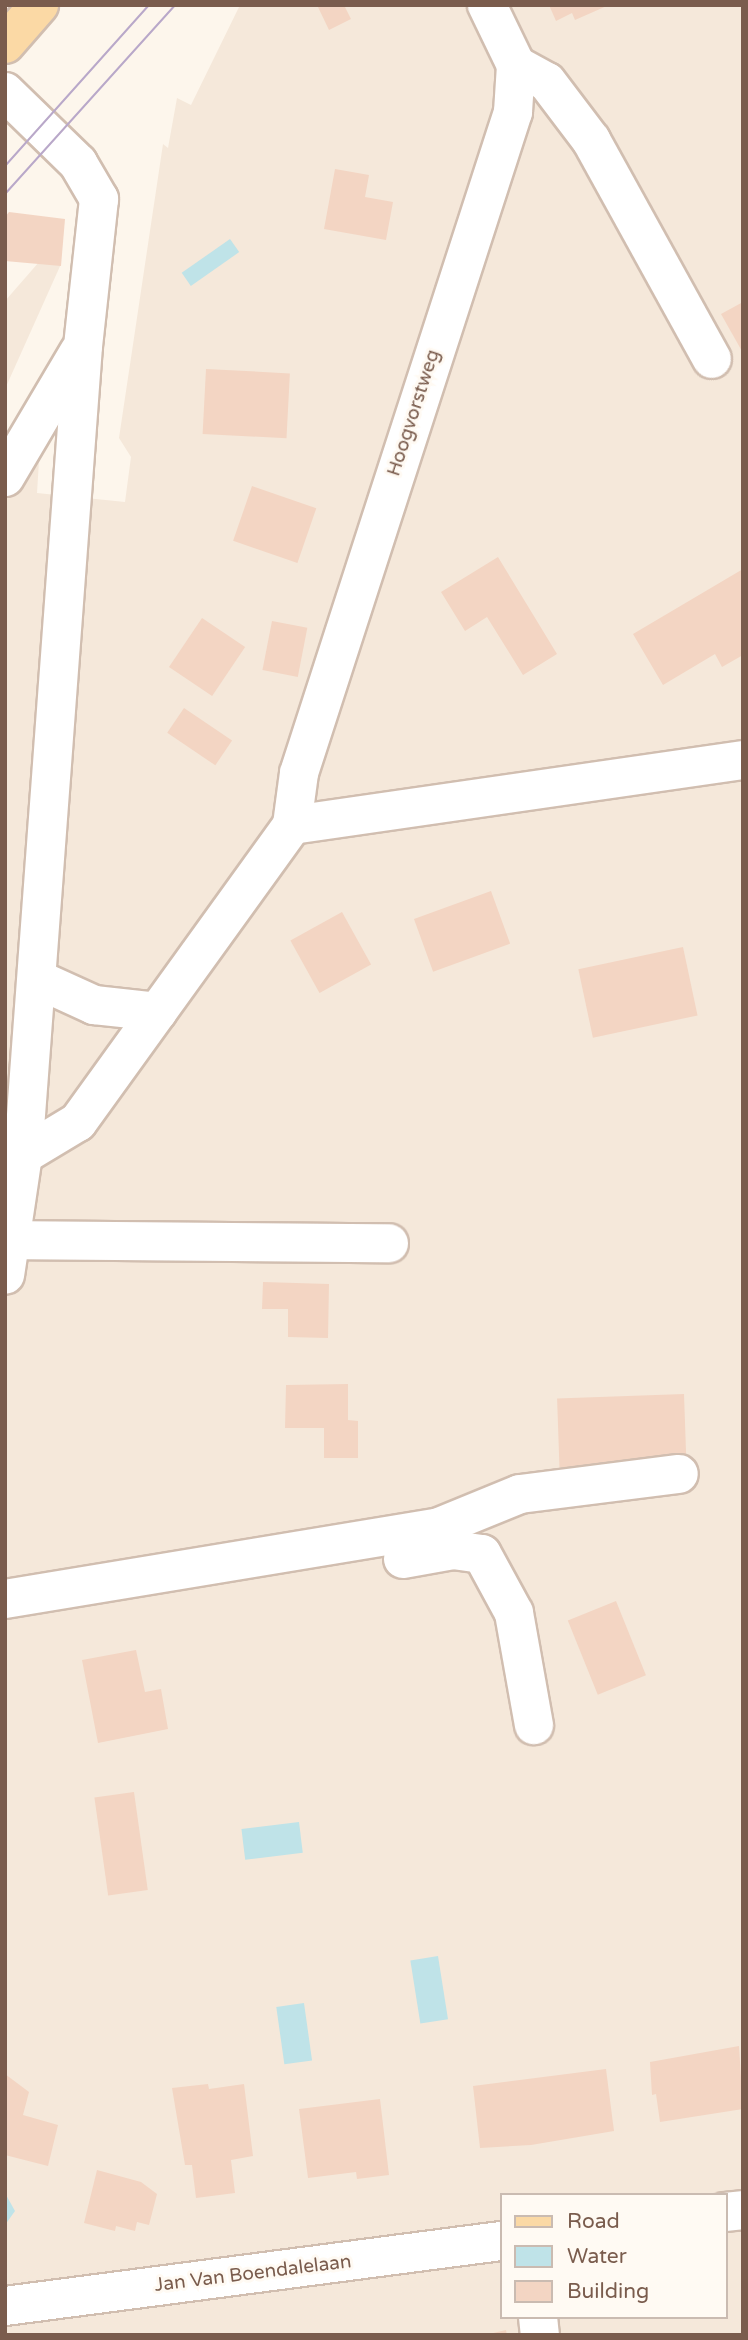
<!DOCTYPE html>
<html>
<head>
<meta charset="utf-8">
<style>
	body { margin:0 }
	#map { position:relative; width:748px; height:2340px; overflow:hidden; background:#fdf6ec; font-family:"Varela Round",sans-serif }
	div>[style] { position:absolute }
	.residential>* { inset:0; background:#f5e8da }
	.water>* { inset:0; background:#bfe3e8; transform-origin:0 0 }
	.building>* { inset:0; background:#f3d5c3; transform-origin:0 0 }
	.roads { filter:drop-shadow(2px 0 #d1beb0) drop-shadow(-2px 0 #d1beb0) drop-shadow(0 2px #d1beb0) drop-shadow(0 -2px #d1beb0) }
	.minor>* { height:38px; margin:-19px; padding:0 19px; transform-origin:19px; border-radius:19px; background:#fff }
	.major>* { height:38px; margin:-19px; padding:0 19px; transform-origin:19px; border-radius:19px; background:#fbd9a5 }
	.tram>* { height:2px; margin:-1px; padding:0 1px; transform-origin:1px; border-radius:1px; background:#b9a8c9 }
	span { translate:-50% -50%; white-space:nowrap; text-align:center; line-height:1.15; -webkit-text-stroke:6px #fffaf3; paint-order:stroke }
	.street-label { font-size:19px; color:#7a5c4d }
	.frame { position:absolute; inset:0; border:7px solid #7a5c4d; pointer-events:none }
	.legend { position:absolute; left:500px; top:2193px; width:228px; height:126px; box-sizing:border-box; background:#fffaf3; border:2px solid #cabbb1; margin:0; padding:9px 12px; list-style:none; font-size:21px; color:#7a5c4d }
	.legend li { display:flex; align-items:center; gap:14px; height:35px }
	.legend b { width:35px; border:2px solid #cabbb1 }
</style>
</head>
<body>
<div id="map">
	<div class="residential">
		<div style="clip-path:polygon(evenodd,240px 5px,743px 5px,743px 2335px,5px 2335px,5px 487px,40px 445px,37px 493px,125px 502px,131px 457px,119px 438px,163px 144px,168px 148px,177px 98px,191px 105px,240px 5px,501px 2195px,725px 2195px,725px 2317px,501px 2317px,501px 2195px)"></div>
		<div style="clip-path:polygon(39px 262px,61px 264px,5px 389px,5px 301px)"></div>
	</div>
	<div class="water">
		<div style="left:230px;top:239px;width:16px;height:59px;rotate:55deg"></div>
		<div style="left:299px;top:1822px;width:31px;height:58px;rotate:83deg"></div>
		<div style="left:438px;top:1956px;width:64px;height:28px;rotate:81deg"></div>
		<div style="left:304px;top:2003px;width:58px;height:28px;rotate:82deg"></div>
		<div style="clip-path:polygon(5px 2193px,15px 2211px,5px 2225px)"></div>
	</div>
	<div class="building">
		<div style="clip-path:polygon(317px 5px,344px 5px,351px 19px,329px 30px)"></div>
		<div style="clip-path:polygon(549px 5px,609px 5px,575px 20px,572px 13px,556px 21px)"></div>
		<div style="clip-path:polygon(335px 169px,369px 175px,365px 197px,393px 202px,386px 240px,324px 229px)"></div>
		<div style="clip-path:polygon(9px 212px,65px 219px,61px 266px,5px 261px,5px 217px)"></div>
		<div style="clip-path:polygon(743px 302px,743px 353px,721px 314px)"></div>
		<div style="left:206px;top:369px;width:84px;height:65px;rotate:3deg"></div>
		<div style="left:252px;top:486px;width:68px;height:58px;rotate:19deg"></div>
		<div style="clip-path:polygon(498px 557px,557px 654px,523px 675px,487px 617px,465px 631px,441px 592px)"></div>
		<div style="clip-path:polygon(743px 569px,743px 655px,722px 667px,715px 654px,663px 685px,633px 634px)"></div>
		<div style="left:202px;top:618px;width:52px;height:59px;rotate:34deg"></div>
		<div style="left:272px;top:621px;width:36px;height:50px;rotate:11deg"></div>
		<div style="left:184px;top:708px;width:58px;height:30px;rotate:34deg"></div>
		<div style="left:491px;top:891px;width:56px;height:82px;rotate:70deg"></div>
		<div style="left:342px;top:912px;width:60px;height:59px;rotate:61deg"></div>
		<div style="left:683px;top:947px;width:70px;height:107px;rotate:78deg"></div>
		<div style="clip-path:polygon(263px 1282px,329px 1284px,328px 1338px,288px 1337px,288px 1309px,262px 1309px)"></div>
		<div style="clip-path:polygon(348px 1384px,348px 1420px,358px 1421px,358px 1458px,324px 1458px,324px 1428px,285px 1428px,286px 1385px)"></div>
		<div style="left:684px;top:1394px;width:69px;height:127px;rotate:88deg"></div>
		<div style="left:616px;top:1601px;width:80px;height:52px;rotate:68deg"></div>
		<div style="clip-path:polygon(136px 1650px,145px 1692px,161px 1689px,168px 1729px,98px 1743px,82px 1660px)"></div>
		<div style="left:134px;top:1792px;width:99px;height:40px;rotate:82deg"></div>
		<div style="clip-path:polygon(739px 2046px,743px 2109px,660px 2122px,656px 2094px,652px 2095px,650px 2062px)"></div>
		<div style="clip-path:polygon(606px 2069px,614px 2131px,531px 2145px,480px 2148px,473px 2086px)"></div>
		<div style="clip-path:polygon(5px 2074px,29px 2092px,23px 2115px,58px 2125px,48px 2166px,5px 2155px)"></div>
		<div style="clip-path:polygon(208px 2084px,209px 2089px,244px 2084px,253px 2156px,231px 2160px,235px 2193px,196px 2198px,192px 2165px,185px 2165px,172px 2088px)"></div>
		<div style="clip-path:polygon(380px 2099px,389px 2175px,357px 2179px,356px 2172px,308px 2178px,299px 2109px)"></div>
		<div style="clip-path:polygon(97px 2170px,141px 2182px,157px 2194px,149px 2225px,137px 2222px,135px 2231px,116px 2226px,115px 2231px,84px 2223px)"></div>
		<div style="clip-path:polygon(506px 2330px,507px 2335px,489px 2335px,489px 2334px)"></div>
	</div>
	<div class="roads">
		<div class="minor">
			<div style="left:516px;top:65px;width:35px;rotate:29deg"></div>
			<div style="left:547px;top:82px;width:73px;rotate:52.8deg"></div>
			<div style="left:591px;top:140px;width:250px;rotate:61.1deg"></div>
			<div style="left:5px;top:92px;width:102px;rotate:44.2deg"></div>
			<div style="left:78px;top:163px;width:42px;rotate:59.7deg"></div>
			<div style="left:99px;top:199px;width:148px;rotate:96.2deg"></div>
			<div style="left:83px;top:346px;width:811px;rotate:94.24deg"></div>
			<div style="left:23px;top:1155px;width:121px;rotate:98.5deg"></div>
			<div style="left:5px;top:477px;width:145px;rotate:-59.4deg"></div>
			<div style="left:292px;top:825px;width:52px;rotate:-82.3deg"></div>
			<div style="left:299px;top:773px;width:695px;rotate:-72.06deg"></div>
			<div style="left:513px;top:112px;width:47px;rotate:-86.3deg"></div>
			<div style="left:516px;top:65px;width:67px;rotate:-115.8deg"></div>
			<div style="left:37px;top:979px;width:63px;rotate:24.5deg"></div>
			<div style="left:94px;top:1005px;width:64px;rotate:6.2deg"></div>
			<div style="left:23px;top:1155px;width:64px;rotate:-31deg"></div>
			<div style="left:78px;top:1122px;width:366px;rotate:-54.2deg"></div>
			<div style="left:292px;top:825px;width:456px;rotate:-8.2deg"></div>
			<div style="left:10px;top:1240px;width:379px;rotate:0.5deg"></div>
			<div style="left:403px;top:1559px;width:51px;rotate:-10.2deg"></div>
			<div style="left:453px;top:1550px;width:29px;rotate:8deg"></div>
			<div style="left:482px;top:1554px;width:67px;rotate:61.5deg"></div>
			<div style="left:514px;top:1613px;width:114px;rotate:79.9deg"></div>
			<div style="left:5px;top:1599px;width:440px;rotate:-9.4deg"></div>
			<div style="left:439px;top:1527px;width:87px;rotate:-22.2deg"></div>
			<div style="left:520px;top:1494px;width:160px;rotate:-7.2deg"></div>
			<div style="left:725px;top:2212px;width:18px;rotate:-6deg"></div>
			<div style="left:5px;top:2306px;width:500px;rotate:-7.47deg"></div>
			<div style="left:538px;top:2317px;width:18px;rotate:84deg"></div>
		</div>
		<div class="major">
			<div style="left:5px;top:44px;width:52px;rotate:-48.9deg"></div>
		</div>
	</div>
	<div class="tram">
		<div style="left:5px;top:166px;width:216px;rotate:-48.2deg"></div>
		<div style="left:5px;top:194px;width:254px;rotate:-48deg"></div>
	</div>
	<div class="street-label">
		<span style="left:414px;top:413px;rotate:-72deg">Hoogvorstweg</span>
		<span style="left:253px;top:2274px;rotate:-7deg">Jan Van Boendalelaan</span>
	</div>
	<div class="frame"></div>
	<ul class="legend">
	<li><b style="height:9px;background:#fbd9a5"></b>Road</li>
	<li><b style="height:19px;background:#bfe3e8"></b>Water</li>
	<li><b style="height:19px;background:#f3d5c3"></b>Building</li>
	</ul>
</div>
</body>
</html>
